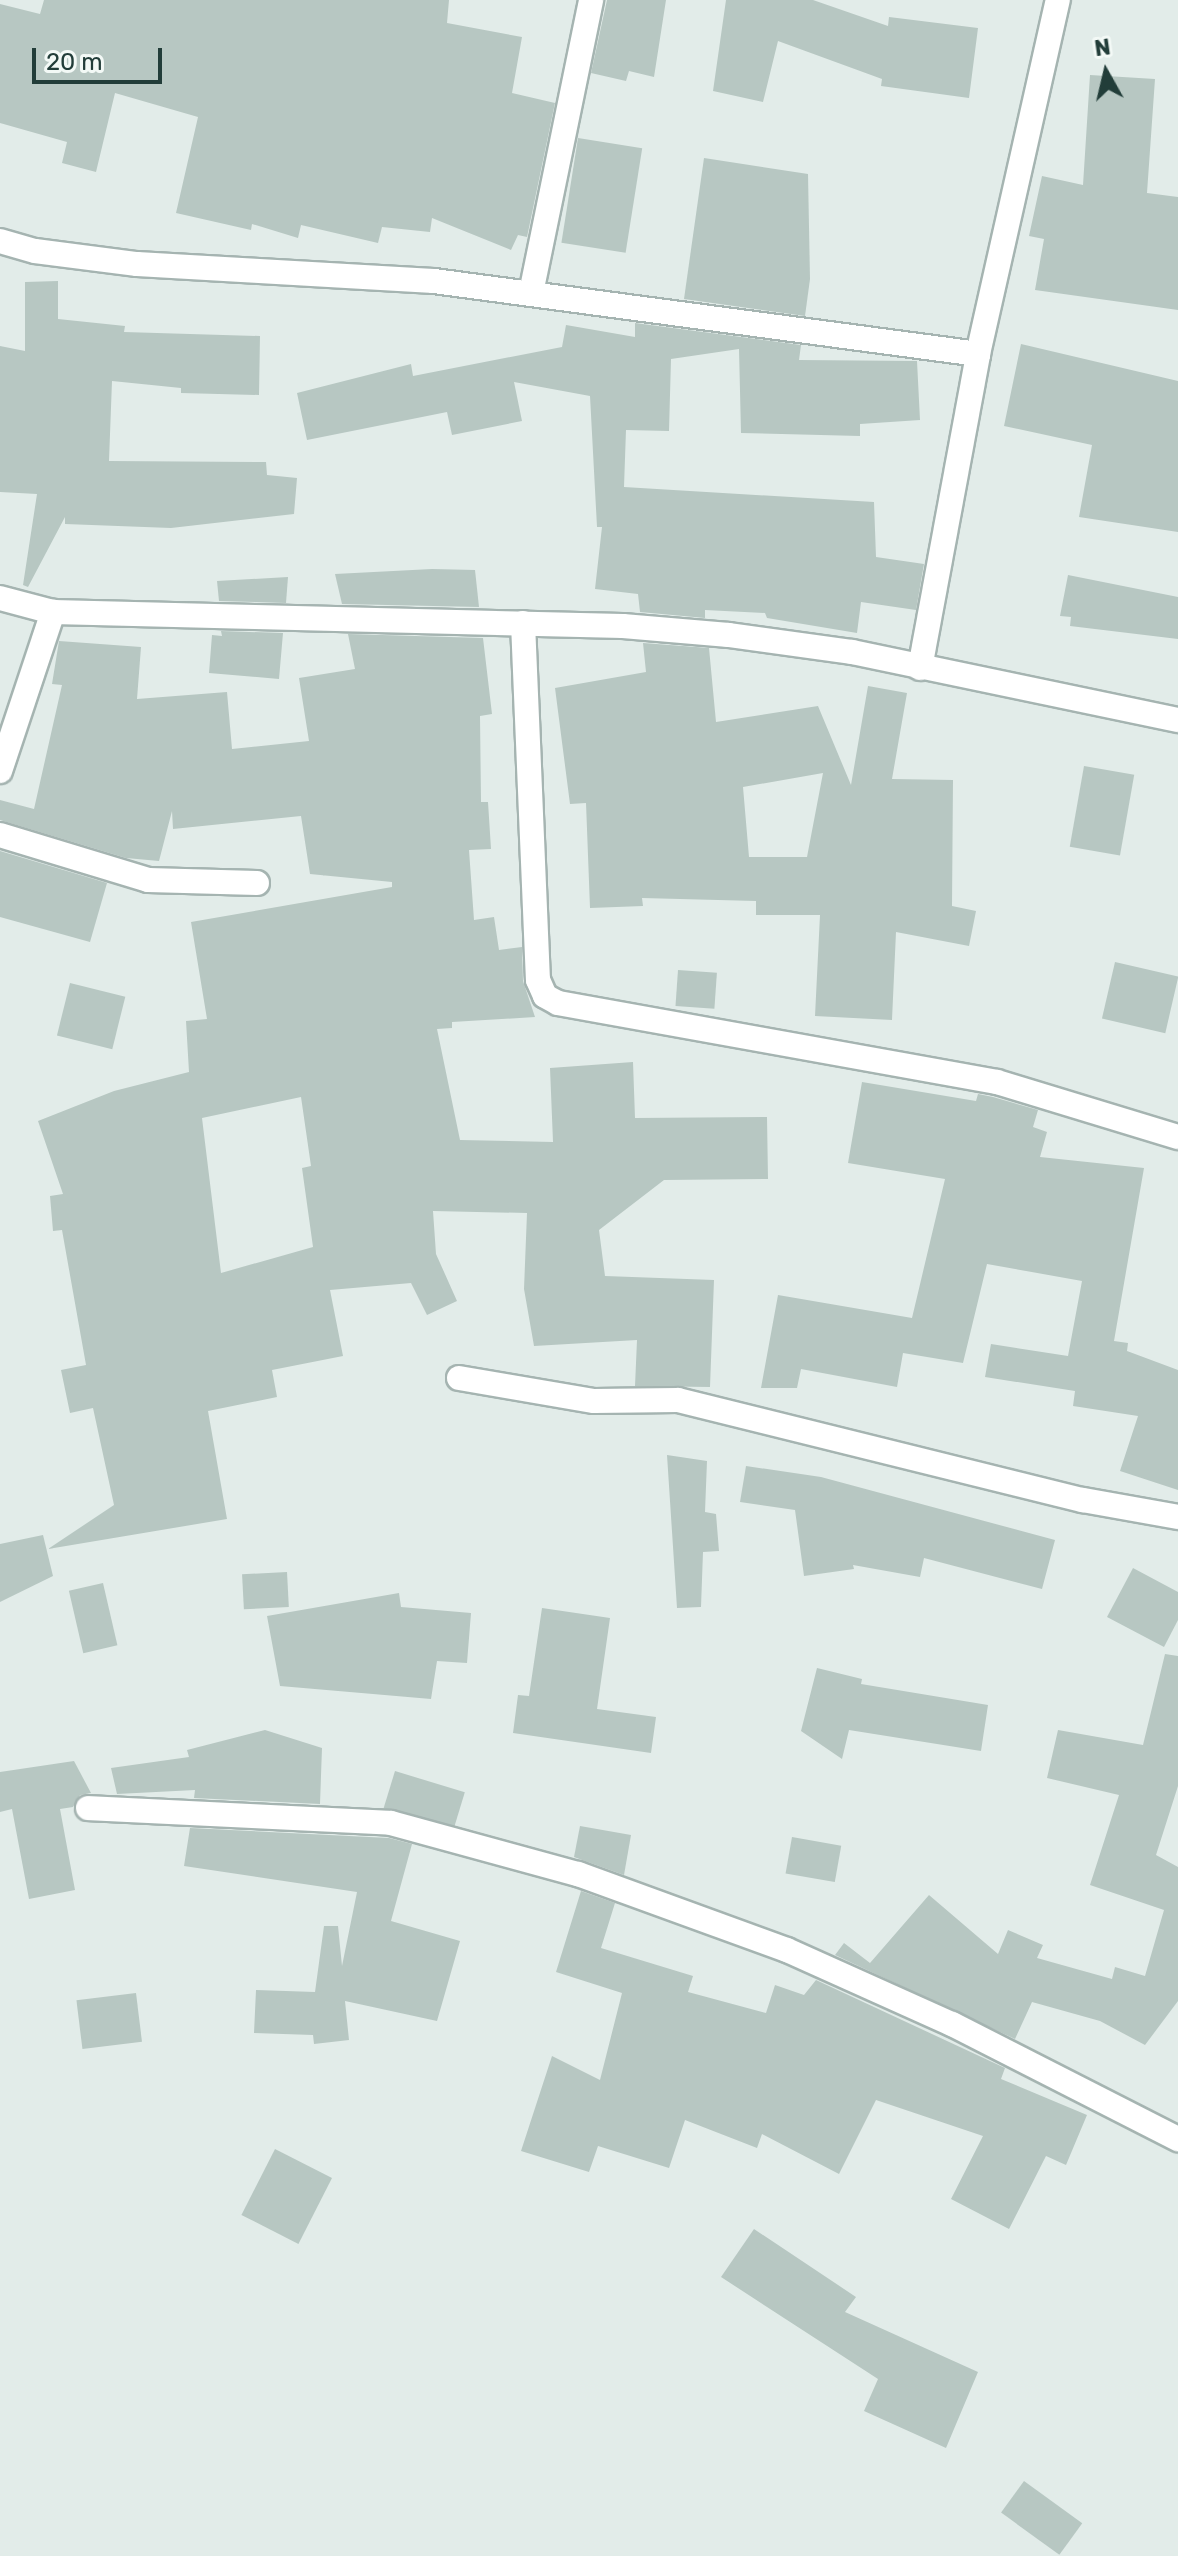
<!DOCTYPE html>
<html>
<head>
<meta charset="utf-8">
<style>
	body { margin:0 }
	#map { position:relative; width:1178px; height:2556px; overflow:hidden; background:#e2ece9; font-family:Rubik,sans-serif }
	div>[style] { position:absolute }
	.building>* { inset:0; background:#b7c7c2; transform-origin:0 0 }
	.roads { filter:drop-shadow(2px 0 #a5b4b1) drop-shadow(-2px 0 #a5b4b1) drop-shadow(0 2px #a5b4b1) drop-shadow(0 -2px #a5b4b1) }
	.service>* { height:24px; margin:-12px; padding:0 12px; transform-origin:12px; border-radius:12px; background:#fff }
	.minor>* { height:24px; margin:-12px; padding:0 12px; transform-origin:12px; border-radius:12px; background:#fff }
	span { translate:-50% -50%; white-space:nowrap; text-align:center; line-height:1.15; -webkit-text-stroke:7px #f3f9f6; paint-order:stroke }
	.north { position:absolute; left:1066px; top:32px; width:80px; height:80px; -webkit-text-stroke:6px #f3f9f6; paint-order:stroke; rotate:352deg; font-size:22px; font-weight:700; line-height:32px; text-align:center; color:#223d39 }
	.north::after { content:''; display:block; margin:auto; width:28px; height:36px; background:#223d39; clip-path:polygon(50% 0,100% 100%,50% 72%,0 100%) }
	.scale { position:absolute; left:32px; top:48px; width:130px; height:36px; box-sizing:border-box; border:4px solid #223d39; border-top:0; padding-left:10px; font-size:24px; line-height:28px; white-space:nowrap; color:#223d39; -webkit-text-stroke:6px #f3f9f6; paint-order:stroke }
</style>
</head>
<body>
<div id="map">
	<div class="building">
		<div style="clip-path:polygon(44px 0,449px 0,447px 23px,522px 37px,512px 93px,555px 103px,527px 237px,518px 235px,511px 250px,432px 218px,430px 232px,382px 227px,378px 243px,301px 225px,298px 238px,252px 224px,251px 230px,176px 213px,198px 117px,115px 93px,96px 172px,62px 163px,67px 142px,0 123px,0 4px,40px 14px)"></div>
		<div style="clip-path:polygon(607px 0,666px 0,654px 77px,629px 71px,626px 81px,591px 73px)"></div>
		<div style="clip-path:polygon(726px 0,813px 0,888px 26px,889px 17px,978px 28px,969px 98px,881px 86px,882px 79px,778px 41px,763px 102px,713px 91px)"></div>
		<div style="clip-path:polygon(1090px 75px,1155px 79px,1147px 193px,1178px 197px,1178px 310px,1035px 290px,1044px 239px,1029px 236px,1042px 176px,1083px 185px)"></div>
		<div style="left:578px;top:138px;width:65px;height:106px;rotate:9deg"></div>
		<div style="clip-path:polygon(704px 158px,808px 174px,810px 279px,805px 316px,684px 299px)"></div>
		<div style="clip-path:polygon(58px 281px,58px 319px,125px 326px,124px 332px,260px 336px,259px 395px,181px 393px,181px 388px,112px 381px,109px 461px,266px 462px,267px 475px,297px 478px,294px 514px,171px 528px,65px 524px,65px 517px,28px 587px,23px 585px,37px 494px,0 492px,0 346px,25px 351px,25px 282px)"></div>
		<div style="clip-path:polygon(635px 323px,801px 345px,799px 360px,917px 361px,920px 420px,860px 424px,860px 436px,741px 433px,739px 349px,671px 359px,669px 431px,626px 430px,624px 487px,874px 502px,876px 557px,924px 564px,916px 610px,861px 602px,857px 633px,767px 618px,765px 613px,705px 610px,705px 618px,640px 612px,638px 594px,595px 589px,602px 527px,597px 527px,590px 396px,514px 382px,522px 421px,452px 435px,447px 412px,307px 440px,297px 393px,411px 364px,413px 376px,562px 347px,566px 325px,635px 337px)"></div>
		<div style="clip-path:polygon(1021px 344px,1178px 381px,1178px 532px,1079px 517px,1092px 445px,1004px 426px)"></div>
		<div style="clip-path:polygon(432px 569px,475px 570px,479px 607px,342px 604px,335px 574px)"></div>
		<div style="clip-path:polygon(1068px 575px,1178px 597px,1178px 639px,1070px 626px,1071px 617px,1060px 616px)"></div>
		<div style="clip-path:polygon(288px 577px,286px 603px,219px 601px,217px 581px)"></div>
		<div style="clip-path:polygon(221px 631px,283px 633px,279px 679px,209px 673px,212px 635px,222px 636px)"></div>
		<div style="clip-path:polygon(evenodd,348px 634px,483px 638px,492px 714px,480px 716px,481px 802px,488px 802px,491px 849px,469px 850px,474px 920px,494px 917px,499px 950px,522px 947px,523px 981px,535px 1017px,452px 1022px,452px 1028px,437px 1029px,460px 1140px,553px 1142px,550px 1068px,633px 1062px,635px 1118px,767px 1117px,768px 1179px,664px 1180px,599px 1230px,605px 1276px,714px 1280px,710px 1387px,635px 1386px,637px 1340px,534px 1346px,524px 1289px,527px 1213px,433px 1211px,436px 1254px,457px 1301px,427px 1315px,411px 1283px,330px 1290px,343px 1356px,272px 1370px,277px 1397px,208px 1411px,227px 1519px,48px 1549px,114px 1505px,93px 1408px,70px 1413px,61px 1370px,86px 1365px,62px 1230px,53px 1231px,50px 1196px,63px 1194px,38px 1121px,114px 1091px,189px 1072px,186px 1021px,207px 1019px,191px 922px,392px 887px,392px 882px,310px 874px,301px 816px,173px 829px,172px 811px,159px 861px,126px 858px,0 820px,0 800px,34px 809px,62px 685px,52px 684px,59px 641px,141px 647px,137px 699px,227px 692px,232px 749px,309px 741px,299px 678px,355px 669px,348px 634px,301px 1097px,311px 1166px,302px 1168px,313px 1247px,221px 1273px,202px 1118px,301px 1097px)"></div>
		<div style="clip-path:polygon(evenodd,643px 643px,709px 648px,716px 722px,818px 706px,851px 785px,868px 686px,907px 693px,892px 779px,953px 780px,952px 906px,976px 911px,969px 946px,896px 932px,892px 1020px,815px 1016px,820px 915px,756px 915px,756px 901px,642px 898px,643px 906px,590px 908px,586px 803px,570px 804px,555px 688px,646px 672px,643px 643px,823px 773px,807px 857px,749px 857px,743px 787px,823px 773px)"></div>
		<div style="left:1084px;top:766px;width:51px;height:82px;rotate:10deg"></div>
		<div style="clip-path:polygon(0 851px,107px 883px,90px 942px,0 917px)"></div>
		<div style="left:1115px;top:962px;width:65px;height:58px;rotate:13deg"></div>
		<div style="left:678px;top:970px;width:39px;height:36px;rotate:4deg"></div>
		<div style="left:70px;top:983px;width:57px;height:54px;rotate:14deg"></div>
		<div style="clip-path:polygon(862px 1082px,976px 1101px,978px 1094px,993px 1097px,1038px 1110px,1033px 1127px,1047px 1132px,1040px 1157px,1144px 1168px,1114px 1341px,1128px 1343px,1127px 1351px,1178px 1370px,1178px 1490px,1120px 1471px,1138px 1416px,1073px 1406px,1075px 1391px,985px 1377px,991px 1344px,1068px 1356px,1082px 1281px,987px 1264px,963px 1363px,903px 1353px,897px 1387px,801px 1369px,797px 1388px,761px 1388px,778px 1295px,912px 1318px,945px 1179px,848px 1163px)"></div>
		<div style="clip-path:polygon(667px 1455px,707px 1461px,705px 1512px,716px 1514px,719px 1551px,703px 1552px,701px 1607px,677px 1608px)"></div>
		<div style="clip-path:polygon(746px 1466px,821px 1477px,1055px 1540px,1042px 1589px,924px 1558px,920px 1577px,853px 1565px,854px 1569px,804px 1576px,795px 1510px,740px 1502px)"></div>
		<div style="clip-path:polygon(43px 1535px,53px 1576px,0 1602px,0 1544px)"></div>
		<div style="clip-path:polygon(1133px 1568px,1178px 1592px,1178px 1620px,1164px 1647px,1107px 1617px)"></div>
		<div style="left:287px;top:1572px;width:35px;height:45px;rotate:87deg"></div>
		<div style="left:103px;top:1583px;width:64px;height:35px;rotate:77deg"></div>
		<div style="clip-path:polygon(399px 1593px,401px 1607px,471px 1613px,467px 1663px,437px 1661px,431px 1699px,280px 1686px,267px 1616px)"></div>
		<div style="clip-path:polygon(542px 1608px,610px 1618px,597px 1709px,656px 1717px,651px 1753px,513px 1733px,518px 1695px,529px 1696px)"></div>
		<div style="clip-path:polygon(1165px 1654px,1178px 1656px,1178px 1786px,1156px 1855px,1178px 1867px,1178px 2001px,1145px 2045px,1100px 2021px,1032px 2002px,1015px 2039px,835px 1955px,844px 1943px,870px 1963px,929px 1895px,998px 1954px,1008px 1930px,1043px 1945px,1037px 1958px,1112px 1979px,1115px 1967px,1145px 1976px,1164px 1910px,1090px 1885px,1119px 1795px,1047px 1778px,1058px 1730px,1143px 1745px)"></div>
		<div style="clip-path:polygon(817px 1668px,862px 1679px,861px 1684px,988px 1705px,981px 1751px,849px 1730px,842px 1759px,801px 1731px)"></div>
		<div style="clip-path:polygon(265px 1730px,322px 1748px,320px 1804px,194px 1798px,195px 1790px,117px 1794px,111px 1768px,189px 1757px,187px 1750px)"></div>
		<div style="clip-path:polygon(74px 1761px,91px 1793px,80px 1795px,73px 1807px,60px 1809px,75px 1890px,29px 1899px,12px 1809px,0 1812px,0 1772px)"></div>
		<div style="left:395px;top:1771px;width:73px;height:39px;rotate:17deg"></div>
		<div style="clip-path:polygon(580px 1826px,631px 1835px,624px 1875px,574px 1857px)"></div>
		<div style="clip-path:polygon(190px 1828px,389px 1838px,412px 1844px,391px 1921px,460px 1941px,437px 2021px,345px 2001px,349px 2040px,314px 2044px,313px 2035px,254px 2033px,256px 1990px,315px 1992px,324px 1926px,338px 1926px,342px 1966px,357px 1892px,184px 1866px)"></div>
		<div style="left:792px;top:1837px;width:50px;height:37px;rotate:10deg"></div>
		<div style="clip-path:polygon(581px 1891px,615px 1903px,601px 1948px,693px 1976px,688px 1992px,766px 2013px,775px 1985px,804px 1995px,816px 1980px,1005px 2068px,1001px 2079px,1087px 2115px,1066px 2165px,1046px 2156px,1009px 2229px,951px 2199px,983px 2136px,876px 2100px,839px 2174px,762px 2134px,757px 2148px,685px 2120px,669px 2168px,598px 2146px,589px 2172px,521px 2151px,552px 2056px,600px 2080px,622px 1993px,556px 1972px)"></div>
		<div style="left:136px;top:1993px;width:49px;height:60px;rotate:83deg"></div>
		<div style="left:275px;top:2149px;width:64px;height:74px;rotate:27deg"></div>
		<div style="clip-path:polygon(754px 2229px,856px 2297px,845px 2312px,978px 2372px,946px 2448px,864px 2411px,878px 2379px,721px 2277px)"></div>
		<div style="left:1024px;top:2481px;width:72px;height:39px;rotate:36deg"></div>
	</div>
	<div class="roads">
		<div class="service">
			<div style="left:0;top:835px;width:155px;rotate:16.9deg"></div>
			<div style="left:148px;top:880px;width:109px;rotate:1.6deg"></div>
		</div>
		<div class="minor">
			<div style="left:0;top:241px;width:36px;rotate:16deg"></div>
			<div style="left:35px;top:251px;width:103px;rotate:7.3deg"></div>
			<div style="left:137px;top:264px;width:297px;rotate:3.3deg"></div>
			<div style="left:434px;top:281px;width:549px;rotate:7.64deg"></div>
			<div style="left:531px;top:293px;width:299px;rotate:-78.4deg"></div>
			<div style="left:0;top:598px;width:55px;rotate:14.8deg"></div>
			<div style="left:53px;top:612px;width:570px;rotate:1.41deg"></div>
			<div style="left:623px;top:626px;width:106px;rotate:4.9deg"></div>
			<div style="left:729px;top:635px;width:124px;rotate:7.9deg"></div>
			<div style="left:852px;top:652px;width:333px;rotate:11.8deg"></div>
			<div style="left:523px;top:623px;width:357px;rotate:87.6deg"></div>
			<div style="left:538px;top:980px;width:17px;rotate:66deg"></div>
			<div style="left:545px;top:996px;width:15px;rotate:28deg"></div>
			<div style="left:558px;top:1003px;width:446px;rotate:10.2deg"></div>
			<div style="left:997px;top:1082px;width:189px;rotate:16.9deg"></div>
			<div style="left:920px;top:668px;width:319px;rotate:-79.5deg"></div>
			<div style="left:978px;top:354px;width:363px;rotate:-77.3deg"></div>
			<div style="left:0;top:771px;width:168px;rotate:-71.6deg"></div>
			<div style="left:459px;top:1378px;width:137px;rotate:9.7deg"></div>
			<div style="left:594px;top:1401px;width:84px;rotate:-0.7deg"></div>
			<div style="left:678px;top:1400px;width:417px;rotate:13.9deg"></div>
			<div style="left:1083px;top:1500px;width:97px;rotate:10.1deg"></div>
			<div style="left:88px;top:1808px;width:303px;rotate:2.8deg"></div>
			<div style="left:391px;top:1823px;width:194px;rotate:15.3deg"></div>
			<div style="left:578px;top:1874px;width:222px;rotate:20deg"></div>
			<div style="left:787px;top:1950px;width:181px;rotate:24.2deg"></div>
			<div style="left:952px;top:2024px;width:254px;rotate:27deg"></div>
		</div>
	</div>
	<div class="north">N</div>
	<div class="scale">20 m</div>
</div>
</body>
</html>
